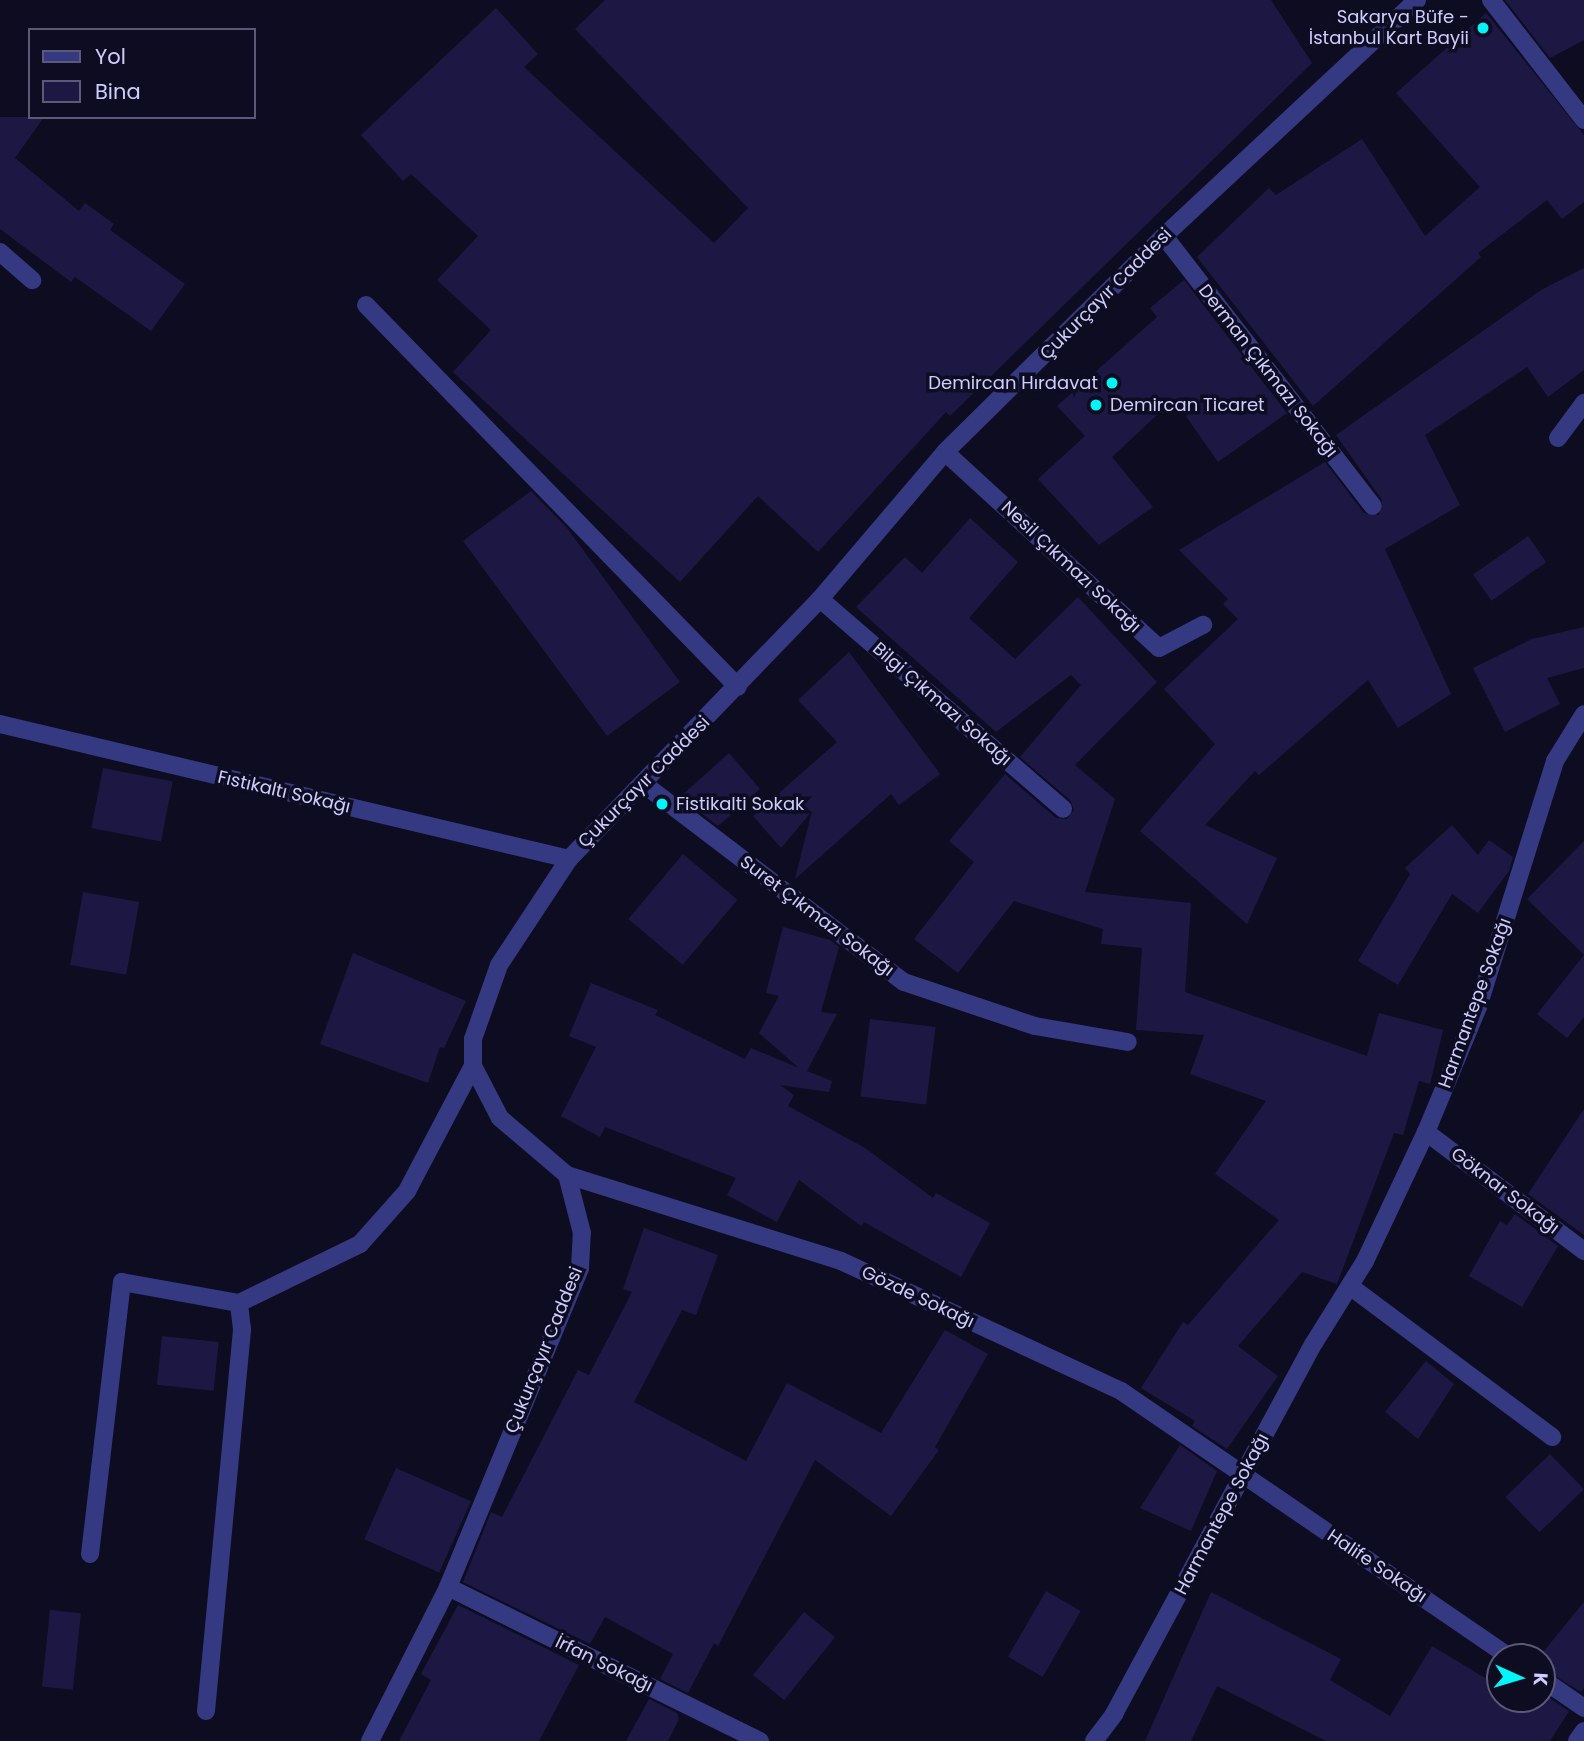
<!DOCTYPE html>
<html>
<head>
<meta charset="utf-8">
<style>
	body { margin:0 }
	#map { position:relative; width:1584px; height:1741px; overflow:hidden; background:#0e0c21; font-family:Poppins,sans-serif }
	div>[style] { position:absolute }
	.building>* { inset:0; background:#1d1843; transform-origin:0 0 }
	.minor>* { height:18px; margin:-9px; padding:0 9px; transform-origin:9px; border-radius:9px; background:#353982 }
	.dots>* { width:19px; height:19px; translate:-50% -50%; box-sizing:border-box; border:4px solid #0e0c21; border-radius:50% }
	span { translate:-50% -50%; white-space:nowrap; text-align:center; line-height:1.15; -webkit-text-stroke:7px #0e0c21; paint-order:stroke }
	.poi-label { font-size:18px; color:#cecdff }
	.right { translate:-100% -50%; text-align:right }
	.left { translate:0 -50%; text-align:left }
	.street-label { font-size:18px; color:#cecdff }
	.legend { position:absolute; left:28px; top:28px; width:228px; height:91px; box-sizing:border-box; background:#0e0c21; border:2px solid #5b597a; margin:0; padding:9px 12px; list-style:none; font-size:21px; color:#cecdff }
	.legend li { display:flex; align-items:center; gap:14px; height:35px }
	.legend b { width:35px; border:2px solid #5b597a }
	.north { position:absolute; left:1486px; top:1643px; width:70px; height:70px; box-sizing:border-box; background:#0e0c21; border:2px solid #5b597a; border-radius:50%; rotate:94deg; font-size:19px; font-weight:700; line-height:28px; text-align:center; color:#cecdff }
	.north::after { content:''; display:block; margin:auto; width:24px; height:32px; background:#00f5f8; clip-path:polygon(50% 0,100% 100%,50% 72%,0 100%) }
</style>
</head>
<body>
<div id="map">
	<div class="building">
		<div style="clip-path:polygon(605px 0,1271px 0,1312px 63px,950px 416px,946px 412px,818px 552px,758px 496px,680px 582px,453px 372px,491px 330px,437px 280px,478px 236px,411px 174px,403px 181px,361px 135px,496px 8px,538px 54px,524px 67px,714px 243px,748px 208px,575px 29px)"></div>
		<div style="clip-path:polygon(1505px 0,1584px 0,1584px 40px,1550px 58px)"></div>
		<div style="clip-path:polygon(1486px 13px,1584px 135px,1584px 202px,1562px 219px,1547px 200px,1478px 253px,1481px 257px,1313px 406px,1197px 257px,1269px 188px,1276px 195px,1362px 139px,1425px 236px,1480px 187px,1396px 93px)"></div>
		<div style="clip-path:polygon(0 117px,44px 117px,15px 158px,79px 211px,85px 203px,114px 224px,110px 230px,185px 284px,151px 331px,75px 277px,71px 282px,0 229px)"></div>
		<div style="clip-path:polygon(1584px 268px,1584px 370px,1548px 397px,1527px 367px,1425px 435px,1460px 505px,1385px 549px,1451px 694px,1398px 728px,1368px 680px,1259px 775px,1255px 771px,1205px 825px,1277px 858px,1247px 924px,1140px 831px,1215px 744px,1164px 689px,1238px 619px,1223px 604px,1228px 599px,1179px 550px,1325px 462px,1364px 513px,1379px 515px,1382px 500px,1336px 435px,1541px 290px)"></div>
		<div style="clip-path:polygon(1184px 280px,1287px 413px,1218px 462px,1174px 399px,1112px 457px,1153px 507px,1099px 545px,1038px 479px,1085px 436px,1057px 406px,1157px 317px,1150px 308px)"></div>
		<div style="clip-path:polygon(531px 491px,567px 528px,680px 682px,607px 736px,463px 541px)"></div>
		<div style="clip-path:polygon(970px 518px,1018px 562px,969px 618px,1015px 659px,1078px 597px,1157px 682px,1075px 765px,1115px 799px,1085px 892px,1191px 903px,1185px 992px,1367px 1056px,1379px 1013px,1443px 1030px,1430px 1084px,1419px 1081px,1403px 1135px,1394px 1133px,1337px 1284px,1302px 1272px,1238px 1346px,1278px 1376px,1227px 1449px,1192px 1426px,1195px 1421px,1141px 1388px,1183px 1322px,1188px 1325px,1279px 1220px,1215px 1174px,1266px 1101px,1190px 1074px,1204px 1035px,1136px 1030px,1142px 948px,1101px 944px,1103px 929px,1014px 901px,958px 973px,914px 939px,974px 862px,949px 841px,1005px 774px,1056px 818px,1067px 819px,1074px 810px,1070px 800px,1020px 757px,1081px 685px,1071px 675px,996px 732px,856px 607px,905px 557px,922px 573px)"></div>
		<div style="left:1528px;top:536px;width:32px;height:67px;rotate:55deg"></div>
		<div style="clip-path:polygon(1584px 627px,1584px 668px,1547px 678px,1560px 704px,1505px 732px,1473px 668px,1532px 639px)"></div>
		<div style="clip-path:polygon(849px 652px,940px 774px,899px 805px,891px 794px,795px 879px,812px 811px,781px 848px,753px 816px,837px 742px,798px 700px)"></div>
		<div style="clip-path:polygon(729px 753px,760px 789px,718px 826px,680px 797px)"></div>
		<div style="left:103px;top:768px;width:71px;height:61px;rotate:11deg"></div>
		<div style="clip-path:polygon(1452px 825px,1478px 855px,1489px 840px,1513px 857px,1509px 871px,1478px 913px,1452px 894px,1398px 985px,1358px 961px,1410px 874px,1405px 868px)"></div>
		<div style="clip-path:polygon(1584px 841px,1584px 955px,1527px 899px)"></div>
		<div style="left:683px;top:854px;width:71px;height:85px;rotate:40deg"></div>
		<div style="left:83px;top:892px;width:57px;height:74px;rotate:10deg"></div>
		<div style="clip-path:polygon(783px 927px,830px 940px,839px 947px,821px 1012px,837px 1014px,807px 1071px,832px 1081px,829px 1092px,780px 1085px,794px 1095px,788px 1106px,865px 1148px,933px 1198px,936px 1193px,990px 1223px,961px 1277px,864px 1222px,861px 1226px,799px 1180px,777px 1222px,727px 1195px,736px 1178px,605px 1127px,600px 1137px,561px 1116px,596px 1047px,569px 1036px,591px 983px,658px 1010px,655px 1015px,745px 1059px,751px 1048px,799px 1068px,759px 1033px,779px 996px,766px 993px)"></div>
		<div style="clip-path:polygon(353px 953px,466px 1001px,444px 1048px,440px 1047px,428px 1083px,320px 1044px)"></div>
		<div style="clip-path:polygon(1584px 955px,1584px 1017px,1567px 1038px,1537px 1014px)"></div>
		<div style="left:870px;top:1019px;width:66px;height:78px;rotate:7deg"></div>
		<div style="clip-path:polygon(1584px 1109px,1584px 1235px,1528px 1194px)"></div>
		<div style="clip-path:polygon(1515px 1214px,1558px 1246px,1522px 1307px,1469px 1276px,1500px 1221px,1507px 1225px)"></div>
		<div style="clip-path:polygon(644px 1228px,718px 1255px,696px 1315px,682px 1310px,634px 1402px,746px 1461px,787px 1383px,881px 1433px,945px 1330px,988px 1354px,935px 1447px,939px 1450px,891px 1516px,815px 1460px,718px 1646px,714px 1643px,688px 1693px,660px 1679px,673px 1654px,605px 1617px,590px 1644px,463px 1582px,491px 1512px,502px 1517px,578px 1370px,589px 1375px,632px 1292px,623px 1289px)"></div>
		<div style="left:162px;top:1336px;width:57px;height:49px;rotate:6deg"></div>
		<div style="clip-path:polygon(1426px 1361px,1454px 1384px,1418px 1439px,1385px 1412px)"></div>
		<div style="clip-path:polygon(1180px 1445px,1217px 1471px,1191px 1531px,1140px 1508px)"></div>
		<div style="left:1550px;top:1454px;width:49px;height:62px;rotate:46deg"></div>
		<div style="left:396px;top:1468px;width:82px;height:78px;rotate:24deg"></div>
		<div style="left:1046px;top:1591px;width:40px;height:76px;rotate:30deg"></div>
		<div style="clip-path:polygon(1211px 1592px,1341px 1659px,1330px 1680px,1390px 1716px,1432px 1646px,1500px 1687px,1500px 1704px,1504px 1699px,1542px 1699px,1542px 1693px,1569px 1711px,1550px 1741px,1326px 1741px,1217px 1686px,1191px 1741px,1145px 1741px)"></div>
		<div style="clip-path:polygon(1584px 1602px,1584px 1688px,1581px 1692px,1542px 1668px,1539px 1657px)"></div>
		<div style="clip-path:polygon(458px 1605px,579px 1665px,539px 1741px,399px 1741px,431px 1680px,421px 1674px)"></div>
		<div style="left:50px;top:1610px;width:31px;height:77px;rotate:6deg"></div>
		<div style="left:804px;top:1612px;width:40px;height:81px;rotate:39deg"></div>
		<div style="clip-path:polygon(649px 1699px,677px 1713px,679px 1719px,668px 1741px,626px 1741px)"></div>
	</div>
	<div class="minor">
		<div style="left:1491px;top:0;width:152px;rotate:52.2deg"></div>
		<div style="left:1164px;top:236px;width:341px;rotate:52.3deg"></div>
		<div style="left:0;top:252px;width:43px;rotate:41.2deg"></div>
		<div style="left:366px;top:305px;width:533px;rotate:45.76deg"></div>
		<div style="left:1558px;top:438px;width:44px;rotate:-53.4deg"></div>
		<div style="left:945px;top:452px;width:290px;rotate:42.5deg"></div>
		<div style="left:1159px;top:648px;width:50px;rotate:-27.6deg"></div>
		<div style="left:820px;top:599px;width:321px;rotate:40.8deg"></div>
		<div style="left:0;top:724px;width:585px;rotate:13.35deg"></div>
		<div style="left:645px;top:785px;width:325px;rotate:37.3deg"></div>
		<div style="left:904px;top:982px;width:138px;rotate:18.6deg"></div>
		<div style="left:1035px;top:1026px;width:94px;rotate:9.8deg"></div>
		<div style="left:1426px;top:1132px;width:198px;rotate:37deg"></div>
		<div style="left:567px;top:1175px;width:287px;rotate:17.4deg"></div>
		<div style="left:841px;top:1261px;width:309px;rotate:24.9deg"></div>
		<div style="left:1121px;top:1391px;width:471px;rotate:34.4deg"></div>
		<div style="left:1351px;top:1287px;width:251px;rotate:36.7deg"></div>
		<div style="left:90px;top:1554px;width:274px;rotate:-83.3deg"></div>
		<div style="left:122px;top:1282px;width:119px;rotate:10.2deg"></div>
		<div style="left:448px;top:1587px;width:348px;rotate:26.3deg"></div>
		<div style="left:1542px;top:1679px;width:51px;rotate:34.6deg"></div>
		<div style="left:206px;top:1711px;width:384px;rotate:-84.6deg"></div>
		<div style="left:242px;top:1329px;width:26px;rotate:-97deg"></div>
		<div style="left:239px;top:1303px;width:135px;rotate:-26deg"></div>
		<div style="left:360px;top:1244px;width:71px;rotate:-48.4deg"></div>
		<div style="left:407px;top:1191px;width:141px;rotate:-62.2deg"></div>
		<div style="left:370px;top:1741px;width:173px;rotate:-63.1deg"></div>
		<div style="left:448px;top:1587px;width:345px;rotate:-67.5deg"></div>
		<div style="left:580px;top:1268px;width:35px;rotate:-87deg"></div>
		<div style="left:582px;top:1233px;width:60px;rotate:-104.5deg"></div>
		<div style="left:567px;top:1175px;width:88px;rotate:-139.6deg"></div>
		<div style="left:500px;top:1118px;width:59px;rotate:-117.4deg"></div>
		<div style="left:473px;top:1066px;width:27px;rotate:-90deg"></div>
		<div style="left:473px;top:1039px;width:78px;rotate:-70.6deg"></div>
		<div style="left:499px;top:965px;width:127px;rotate:-56.6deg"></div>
		<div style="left:569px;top:859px;width:361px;rotate:-46deg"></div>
		<div style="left:820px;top:599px;width:193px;rotate:-49.6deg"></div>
		<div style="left:945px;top:452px;width:308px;rotate:-44.6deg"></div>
		<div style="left:1164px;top:236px;width:346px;rotate:-43deg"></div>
		<div style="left:1094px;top:1741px;width:34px;rotate:-53deg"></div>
		<div style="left:1114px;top:1714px;width:421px;rotate:-61.7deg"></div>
		<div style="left:1314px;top:1343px;width:97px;rotate:-58.1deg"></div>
		<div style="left:1365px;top:1261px;width:143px;rotate:-64.7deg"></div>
		<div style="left:1426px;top:1132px;width:135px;rotate:-67.4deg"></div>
		<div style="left:1478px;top:1007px;width:258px;rotate:-72.6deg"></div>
		<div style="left:1555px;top:761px;width:55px;rotate:-58.3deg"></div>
		<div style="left:1577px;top:1741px;width:12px;rotate:-55deg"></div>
	</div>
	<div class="dots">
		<div style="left:1483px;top:28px;background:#00f5f8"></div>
		<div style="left:1112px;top:383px;background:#00f5f8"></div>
		<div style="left:1096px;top:405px;background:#00f5f8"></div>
		<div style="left:662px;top:804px;background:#00f5f8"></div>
	</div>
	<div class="poi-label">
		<span class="right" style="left:1469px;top:28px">Sakarya Büfe -<br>İstanbul Kart Bayii</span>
		<span class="right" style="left:1098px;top:383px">Demircan Hırdavat</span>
		<span class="left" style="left:1110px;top:405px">Demircan Ticaret</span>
		<span class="left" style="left:676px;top:804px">Fistikalti Sokak</span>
	</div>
	<div class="street-label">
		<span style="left:1106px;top:294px;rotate:-45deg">Çukurçayır Caddesi</span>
		<span style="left:1268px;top:371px;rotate:52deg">Derman Çıkmazı Sokağı</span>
		<span style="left:1071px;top:567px;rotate:43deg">Nesil Çıkmazı Sokağı</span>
		<span style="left:942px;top:704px;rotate:41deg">Bilgi Çıkmazı Sokağı</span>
		<span style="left:644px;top:782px;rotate:-45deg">Çukurçayır Caddesi</span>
		<span style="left:284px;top:792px;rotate:13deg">Fıstıkaltı Sokağı</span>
		<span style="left:817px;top:916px;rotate:37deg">Suret Çıkmazı Sokağı</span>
		<span style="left:1475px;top:1003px;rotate:-70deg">Harmantepe Sokağı</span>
		<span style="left:1505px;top:1191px;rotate:37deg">Göknar Sokağı</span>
		<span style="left:918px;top:1297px;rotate:25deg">Gözde Sokağı</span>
		<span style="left:544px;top:1350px;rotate:-68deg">Çukurçayır Caddesi</span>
		<span style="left:1222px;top:1514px;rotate:-62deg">Harmantepe Sokağı</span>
		<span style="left:1377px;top:1566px;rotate:34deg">Halife Sokağı</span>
		<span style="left:604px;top:1664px;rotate:26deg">İrfan Sokağı</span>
	</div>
	<ul class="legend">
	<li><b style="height:9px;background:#353982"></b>Yol</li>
	<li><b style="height:19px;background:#1d1843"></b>Bina</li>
	</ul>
	<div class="north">K</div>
</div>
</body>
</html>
